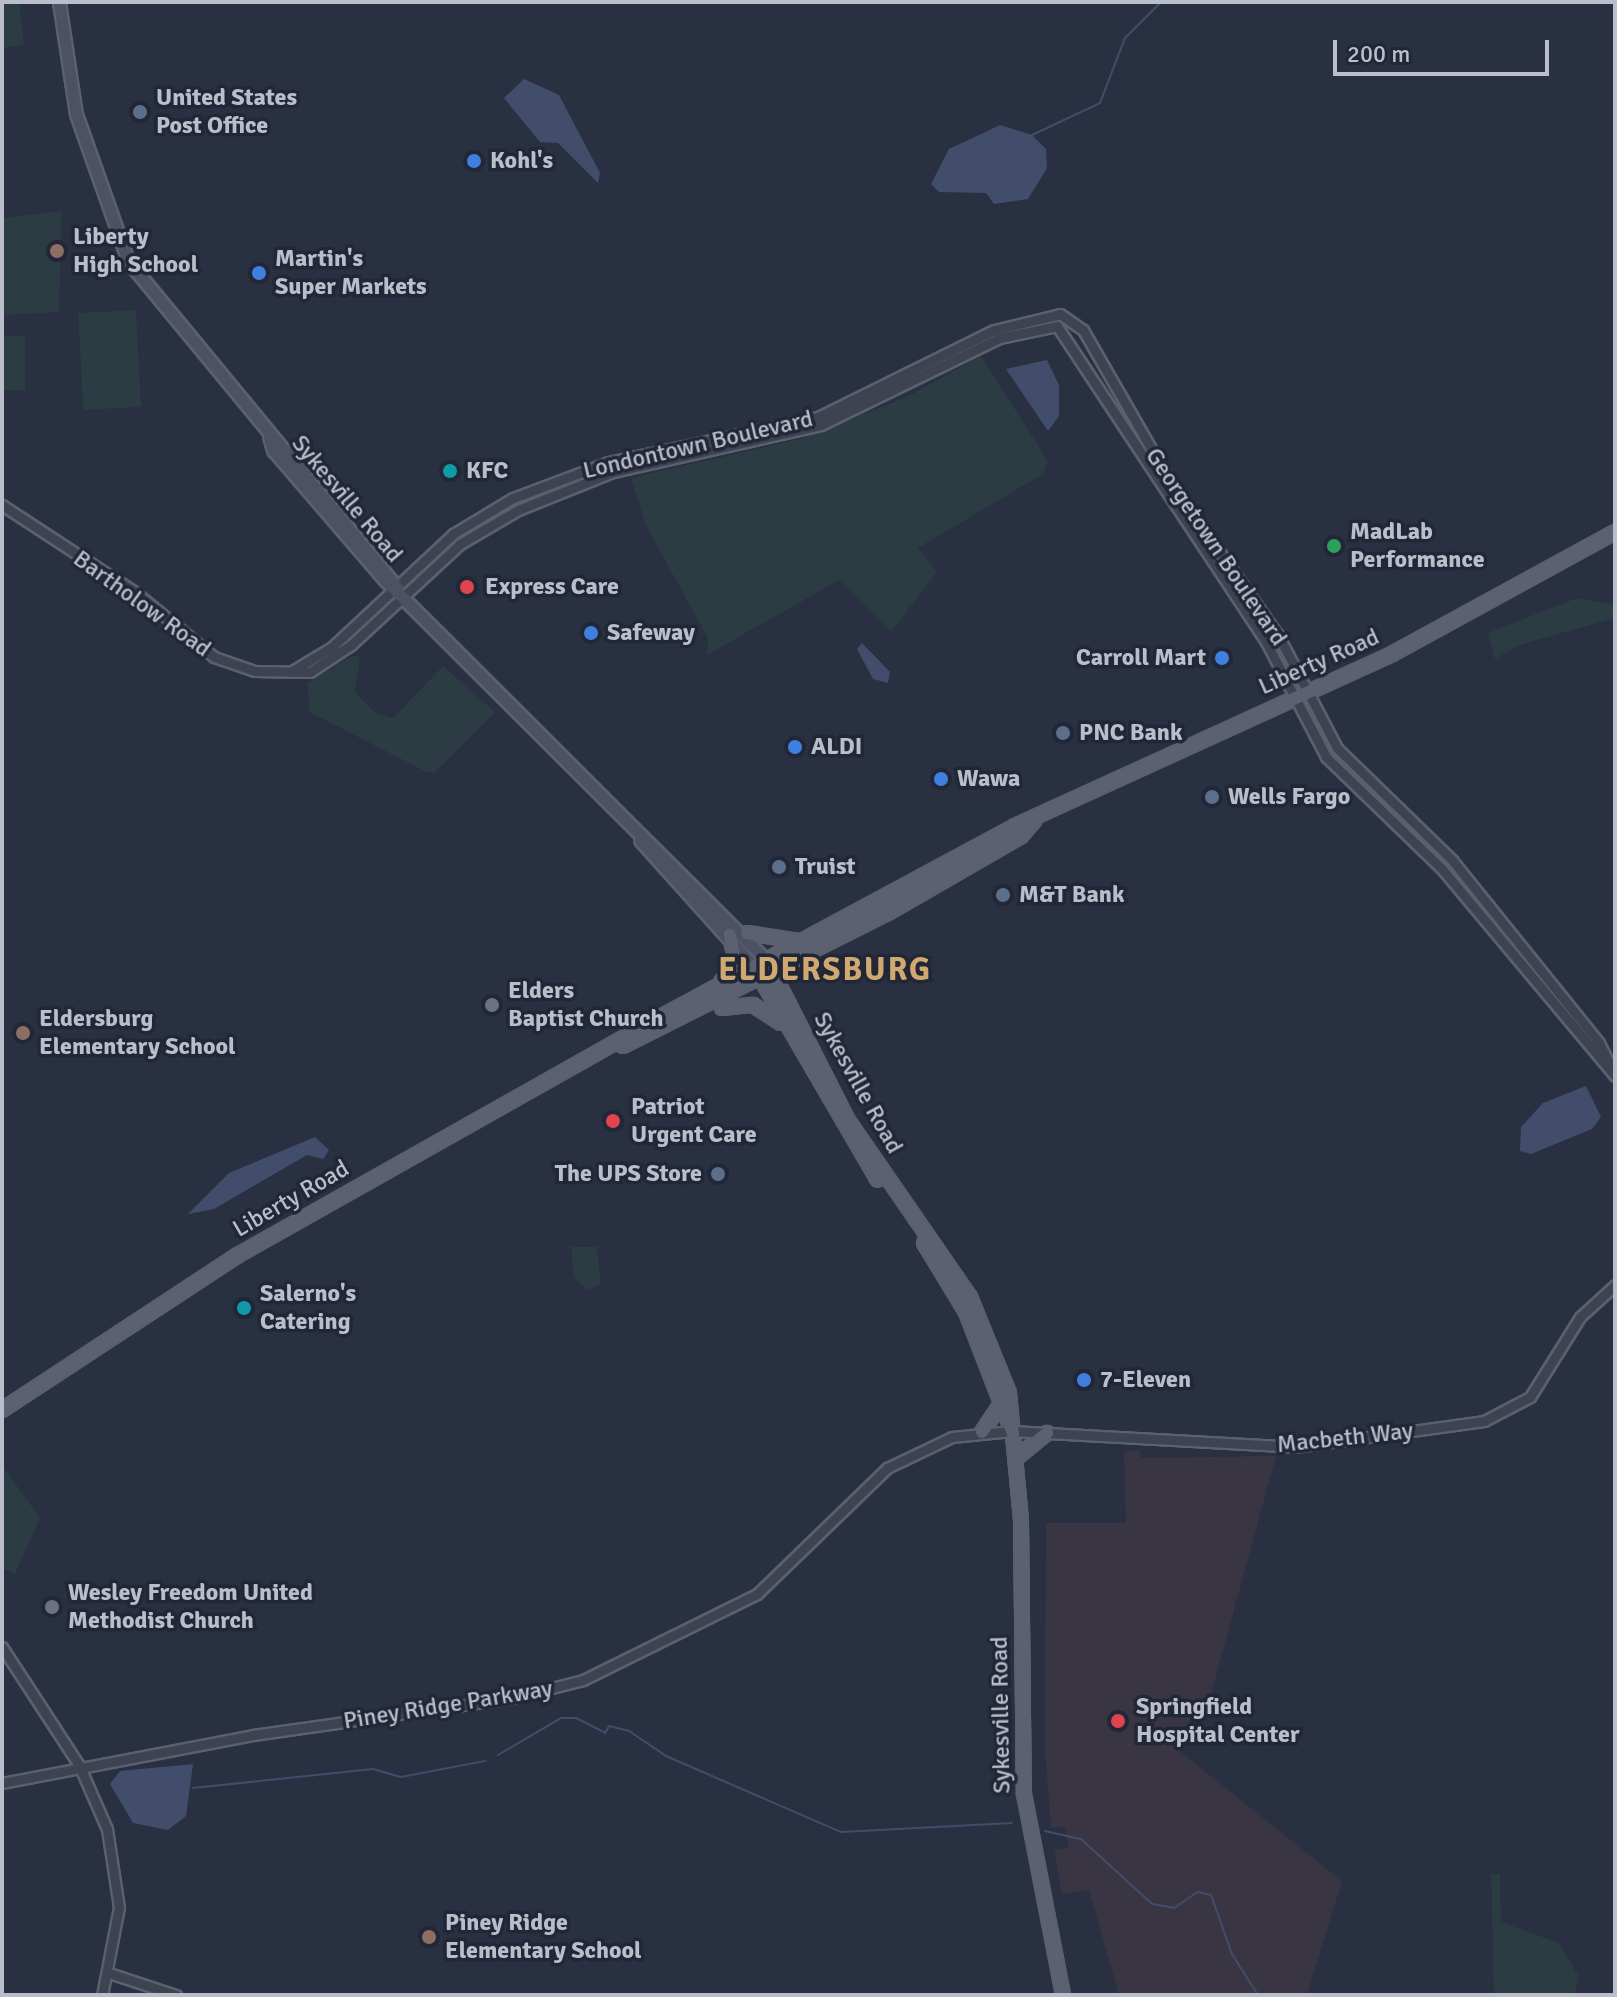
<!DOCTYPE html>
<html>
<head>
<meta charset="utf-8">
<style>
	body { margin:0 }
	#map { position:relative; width:1617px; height:1997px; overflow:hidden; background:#293042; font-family:Signika,sans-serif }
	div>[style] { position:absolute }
	.medical>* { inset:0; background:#393543 }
	.green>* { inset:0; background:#2b3c43; transform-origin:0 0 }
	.water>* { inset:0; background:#424d6b }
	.stream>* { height:2px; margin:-1px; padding:0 1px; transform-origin:1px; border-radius:1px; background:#424d6b }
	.roads { filter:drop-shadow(2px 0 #5b606f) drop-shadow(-2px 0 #5b606f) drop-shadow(0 2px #5b606f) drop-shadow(0 -2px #5b606f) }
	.tertiary>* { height:9px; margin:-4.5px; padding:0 4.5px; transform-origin:4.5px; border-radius:4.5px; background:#3d4351 }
	.secondary>* { height:11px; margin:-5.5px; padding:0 5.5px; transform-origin:5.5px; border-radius:5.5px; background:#4c5164 }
	.primary>* { height:12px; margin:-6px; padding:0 6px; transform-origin:6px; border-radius:6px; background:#5c6171 }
	.dots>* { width:22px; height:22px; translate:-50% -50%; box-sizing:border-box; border:4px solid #222737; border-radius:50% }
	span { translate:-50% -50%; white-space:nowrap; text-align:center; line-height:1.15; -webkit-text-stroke:7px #222737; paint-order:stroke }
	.poi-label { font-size:24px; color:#babecb; font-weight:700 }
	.left { translate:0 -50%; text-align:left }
	.right { translate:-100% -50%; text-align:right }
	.street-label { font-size:24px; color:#babecb }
	.district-label { font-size:32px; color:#cfa971; font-weight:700; letter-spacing:2px }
	.frame { position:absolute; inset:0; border:4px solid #babecb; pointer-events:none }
	.scale { position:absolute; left:1333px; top:40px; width:216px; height:36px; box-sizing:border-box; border:4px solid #babecb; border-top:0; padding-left:10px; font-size:24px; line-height:28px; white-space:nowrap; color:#babecb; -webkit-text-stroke:6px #222737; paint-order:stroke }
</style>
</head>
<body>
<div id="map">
	<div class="medical">
		<div style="clip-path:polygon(1139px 1450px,1142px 1458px,1276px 1456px,1210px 1698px,1172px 1745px,1342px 1881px,1307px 1995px,1119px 1995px,1089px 1890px,1062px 1894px,1054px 1850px,1069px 1848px,1065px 1827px,1051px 1828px,1045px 1749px,1046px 1523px,1126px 1523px,1124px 1452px)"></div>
	</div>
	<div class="green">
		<div style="clip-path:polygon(2px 2px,19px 2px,24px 45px,2px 48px)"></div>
		<div style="clip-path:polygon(62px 211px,59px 312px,2px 315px,2px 218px)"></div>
		<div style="left:136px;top:310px;width:97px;height:58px;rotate:87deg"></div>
		<div style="left:2px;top:336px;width:23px;height:54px"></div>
		<div style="clip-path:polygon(981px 356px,1048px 461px,1043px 474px,918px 548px,937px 572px,891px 632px,839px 580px,707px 655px,708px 638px,646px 526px,631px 478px,800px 439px,907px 397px)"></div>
		<div style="clip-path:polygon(1577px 598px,1615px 605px,1615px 618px,1520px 645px,1495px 659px,1488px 633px)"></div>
		<div style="clip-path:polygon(352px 656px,360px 656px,355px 692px,375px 713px,393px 718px,443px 666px,495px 712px,434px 773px,425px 771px,309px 712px,308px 683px)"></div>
		<div style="clip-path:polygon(571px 1247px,597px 1247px,601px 1284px,588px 1290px,574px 1278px)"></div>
		<div style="clip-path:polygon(2px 1465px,40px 1518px,15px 1574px,2px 1568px)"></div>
		<div style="clip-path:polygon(1491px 1873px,1500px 1874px,1501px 1922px,1559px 1943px,1579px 1977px,1574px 1995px,1494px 1995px)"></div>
	</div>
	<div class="water">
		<div style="clip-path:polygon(524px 79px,559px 95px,600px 173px,598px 183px,558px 143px,540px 142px,504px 98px)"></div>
		<div style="clip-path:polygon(1000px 125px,1032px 135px,1046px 149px,1047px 168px,1028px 199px,994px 204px,986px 193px,939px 192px,931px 184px,949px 149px)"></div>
		<div style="clip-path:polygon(1047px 360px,1059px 385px,1059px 416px,1048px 431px,1006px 369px)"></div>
		<div style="clip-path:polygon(862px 643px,890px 672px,888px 683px,873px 679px,857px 649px)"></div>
		<div style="clip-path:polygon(1586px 1086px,1601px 1117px,1592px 1129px,1531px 1154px,1520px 1151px,1521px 1127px,1543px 1103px)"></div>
		<div style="clip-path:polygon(315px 1137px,329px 1150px,323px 1159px,307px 1155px,214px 1209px,188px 1214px,229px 1173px)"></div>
		<div style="clip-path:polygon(193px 1764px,186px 1816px,168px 1830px,133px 1823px,110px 1784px,120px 1771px)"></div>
	</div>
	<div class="stream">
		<div style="left:1032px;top:135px;width:75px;rotate:-25.2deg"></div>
		<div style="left:1100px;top:103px;width:70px;rotate:-69deg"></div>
		<div style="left:1125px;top:38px;width:51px;rotate:-45deg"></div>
		<div style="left:498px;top:1755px;width:73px;rotate:-30.4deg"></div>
		<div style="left:561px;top:1718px;width:15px"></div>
		<div style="left:576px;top:1718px;width:33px;rotate:27deg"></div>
		<div style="left:605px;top:1733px;width:8px;rotate:-60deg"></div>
		<div style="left:609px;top:1726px;width:21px;rotate:14deg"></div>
		<div style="left:629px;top:1731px;width:45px;rotate:34deg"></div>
		<div style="left:666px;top:1756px;width:191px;rotate:23.5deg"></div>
		<div style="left:841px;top:1832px;width:171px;rotate:-3deg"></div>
		<div style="left:193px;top:1788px;width:181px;rotate:-6deg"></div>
		<div style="left:373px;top:1769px;width:29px;rotate:16deg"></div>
		<div style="left:401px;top:1777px;width:86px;rotate:-10.8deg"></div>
		<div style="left:1045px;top:1831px;width:37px;rotate:13deg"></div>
		<div style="left:1081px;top:1839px;width:96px;rotate:42.5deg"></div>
		<div style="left:1152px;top:1904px;width:22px;rotate:10deg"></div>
		<div style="left:1174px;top:1908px;width:29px;rotate:-34deg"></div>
		<div style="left:1198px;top:1892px;width:13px;rotate:13deg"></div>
		<div style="left:1211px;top:1895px;width:63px;rotate:70.4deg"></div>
		<div style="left:1232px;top:1954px;width:49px;rotate:57.6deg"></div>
	</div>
	<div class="roads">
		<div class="tertiary">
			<div style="left:2px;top:505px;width:159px;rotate:33.2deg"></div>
			<div style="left:135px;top:592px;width:102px;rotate:39.4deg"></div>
			<div style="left:214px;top:657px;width:43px;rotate:18.9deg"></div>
			<div style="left:255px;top:671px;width:55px;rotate:1deg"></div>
			<div style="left:310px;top:672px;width:49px;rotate:-33.4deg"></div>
			<div style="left:351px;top:645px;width:149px;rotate:-42.8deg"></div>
			<div style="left:460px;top:544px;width:67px;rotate:-30.4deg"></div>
			<div style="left:518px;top:510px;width:102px;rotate:-21.8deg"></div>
			<div style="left:613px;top:472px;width:213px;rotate:-12.7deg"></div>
			<div style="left:821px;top:425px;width:198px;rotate:-26deg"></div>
			<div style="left:999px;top:338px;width:59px;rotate:-11.7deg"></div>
			<div style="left:1057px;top:326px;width:379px;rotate:56.5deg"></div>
			<div style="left:1266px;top:642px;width:130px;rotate:62.4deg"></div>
			<div style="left:1326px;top:757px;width:161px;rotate:44deg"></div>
			<div style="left:1442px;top:869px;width:270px;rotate:50.1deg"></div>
			<div style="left:292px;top:671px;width:47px;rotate:-31deg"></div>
			<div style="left:332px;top:647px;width:166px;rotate:-43deg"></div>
			<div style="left:453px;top:534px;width:70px;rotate:-31deg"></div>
			<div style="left:513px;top:498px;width:103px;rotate:-20.6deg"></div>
			<div style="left:609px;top:462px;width:214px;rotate:-12.2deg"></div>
			<div style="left:818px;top:417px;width:196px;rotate:-26.3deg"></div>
			<div style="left:994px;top:330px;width:68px;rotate:-13.6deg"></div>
			<div style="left:1060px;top:314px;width:28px;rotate:35deg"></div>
			<div style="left:1083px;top:330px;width:174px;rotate:60.1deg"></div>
			<div style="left:1170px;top:481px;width:188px;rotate:55deg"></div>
			<div style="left:1278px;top:635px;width:127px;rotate:62.4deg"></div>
			<div style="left:1337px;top:748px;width:161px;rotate:44.2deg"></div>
			<div style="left:1452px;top:860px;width:235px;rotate:51.2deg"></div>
			<div style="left:1599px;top:1043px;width:29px;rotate:63deg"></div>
			<div style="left:2px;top:1647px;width:141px;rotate:56.9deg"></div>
			<div style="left:79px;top:1765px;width:70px;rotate:66.4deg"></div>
			<div style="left:107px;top:1829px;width:79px;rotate:81.3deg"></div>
			<div style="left:119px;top:1907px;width:90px;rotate:100.9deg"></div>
			<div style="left:2px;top:1783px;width:256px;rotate:-10.8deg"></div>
			<div style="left:253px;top:1735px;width:262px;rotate:-8.1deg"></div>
			<div style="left:512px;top:1698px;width:73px;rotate:-14.2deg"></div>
			<div style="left:583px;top:1680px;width:194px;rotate:-26.3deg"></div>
			<div style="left:757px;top:1594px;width:181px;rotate:-44.1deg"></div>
			<div style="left:887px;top:1468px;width:72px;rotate:-25.5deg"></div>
			<div style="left:952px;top:1437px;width:60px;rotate:-5.7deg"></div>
			<div style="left:1012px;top:1431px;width:283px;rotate:3.2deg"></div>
			<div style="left:1295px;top:1447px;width:191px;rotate:-7.8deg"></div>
			<div style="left:1484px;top:1421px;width:52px;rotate:-27.6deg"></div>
			<div style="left:1530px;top:1397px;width:94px;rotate:-58deg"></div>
			<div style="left:1580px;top:1317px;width:47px;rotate:-42.4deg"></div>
			<div style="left:109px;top:1973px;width:71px;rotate:18.2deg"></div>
		</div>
		<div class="secondary">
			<div style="left:59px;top:2px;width:113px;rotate:81.4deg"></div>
			<div style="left:76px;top:114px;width:156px;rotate:70.5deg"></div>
			<div style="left:128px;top:261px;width:423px;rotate:50.5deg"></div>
			<div style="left:269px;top:436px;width:15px;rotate:74deg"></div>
			<div style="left:273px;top:450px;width:172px;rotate:49.3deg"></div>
			<div style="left:385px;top:580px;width:540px;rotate:44.92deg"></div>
			<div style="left:640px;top:840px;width:171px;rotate:48.1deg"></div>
		</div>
		<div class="primary">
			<div style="left:747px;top:933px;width:52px;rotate:8.9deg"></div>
			<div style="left:767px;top:961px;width:177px;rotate:63.1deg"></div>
			<div style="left:847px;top:1119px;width:216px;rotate:55.4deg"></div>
			<div style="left:970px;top:1297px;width:104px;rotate:67.9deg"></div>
			<div style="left:1009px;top:1393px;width:129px;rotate:84.6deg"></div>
			<div style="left:1021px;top:1521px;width:273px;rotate:89.4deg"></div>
			<div style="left:1024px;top:1794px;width:205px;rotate:79deg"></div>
			<div style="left:754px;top:967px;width:246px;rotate:59.8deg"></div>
			<div style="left:721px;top:982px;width:25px;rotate:-53deg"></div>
			<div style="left:736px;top:962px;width:28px;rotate:-103deg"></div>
			<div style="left:722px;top:1008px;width:31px;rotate:-6deg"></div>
			<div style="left:753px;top:1005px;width:33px;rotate:33deg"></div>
			<div style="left:623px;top:1046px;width:294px;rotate:-26.7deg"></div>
			<div style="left:886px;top:914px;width:156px;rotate:-30deg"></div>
			<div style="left:1021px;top:836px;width:21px;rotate:-49deg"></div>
			<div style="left:924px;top:1243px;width:81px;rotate:58.7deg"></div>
			<div style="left:966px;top:1312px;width:128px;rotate:68.9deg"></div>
			<div style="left:2px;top:1410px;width:282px;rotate:-33.3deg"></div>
			<div style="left:238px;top:1255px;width:479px;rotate:-29.4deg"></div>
			<div style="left:655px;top:1020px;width:409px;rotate:-28.3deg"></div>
			<div style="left:1015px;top:826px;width:414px;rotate:-24.5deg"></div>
			<div style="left:1392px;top:654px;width:254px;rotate:-28.7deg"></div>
			<div style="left:982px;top:1432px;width:30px;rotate:-56deg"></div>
			<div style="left:1016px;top:1458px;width:40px;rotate:-39deg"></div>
		</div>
	</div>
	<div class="dots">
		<div style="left:140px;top:112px;background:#5c6f8a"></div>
		<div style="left:474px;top:161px;background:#3f7fe0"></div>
		<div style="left:57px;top:251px;background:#8d6e63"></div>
		<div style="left:259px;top:273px;background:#3f7fe0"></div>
		<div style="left:450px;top:471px;background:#0f9aa8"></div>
		<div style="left:1334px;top:546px;background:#2e9e5b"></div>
		<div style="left:467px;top:587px;background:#e0444e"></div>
		<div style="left:591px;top:633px;background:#3f7fe0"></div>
		<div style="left:1222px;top:658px;background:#3f7fe0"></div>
		<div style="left:1063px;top:733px;background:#5c6f8a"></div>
		<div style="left:795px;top:747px;background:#3f7fe0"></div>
		<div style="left:941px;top:779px;background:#3f7fe0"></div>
		<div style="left:1212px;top:797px;background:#5c6f8a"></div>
		<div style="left:779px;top:867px;background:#5c6f8a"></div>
		<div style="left:1003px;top:895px;background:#5c6f8a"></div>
		<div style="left:492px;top:1005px;background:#6b7280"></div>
		<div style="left:23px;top:1033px;background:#8d6e63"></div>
		<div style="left:613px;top:1121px;background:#e0444e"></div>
		<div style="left:718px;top:1174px;background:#5c6f8a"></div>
		<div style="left:244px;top:1308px;background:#0f9aa8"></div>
		<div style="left:1084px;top:1380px;background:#3f7fe0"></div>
		<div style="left:52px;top:1607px;background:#6b7280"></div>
		<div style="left:1118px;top:1721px;background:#e0444e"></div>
		<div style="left:429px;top:1937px;background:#8d6e63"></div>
	</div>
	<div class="poi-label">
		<span class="left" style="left:156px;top:112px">United States<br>Post Office</span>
		<span class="left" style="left:490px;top:161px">Kohl's</span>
		<span class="left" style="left:73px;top:251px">Liberty<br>High School</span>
		<span class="left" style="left:275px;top:273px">Martin's<br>Super Markets</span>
		<span class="left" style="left:466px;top:471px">KFC</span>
		<span class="left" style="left:1350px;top:546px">MadLab<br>Performance</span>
		<span class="left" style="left:485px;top:587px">Express Care</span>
		<span class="left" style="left:607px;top:633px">Safeway</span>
		<span class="right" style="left:1206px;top:658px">Carroll Mart</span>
		<span class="left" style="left:1079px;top:733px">PNC Bank</span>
		<span class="left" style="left:811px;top:747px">ALDI</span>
		<span class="left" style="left:957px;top:779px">Wawa</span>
		<span class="left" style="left:1228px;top:797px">Wells Fargo</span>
		<span class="left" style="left:795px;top:867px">Truist</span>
		<span class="left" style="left:1019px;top:895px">M&amp;T Bank</span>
		<span class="left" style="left:508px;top:1005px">Elders<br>Baptist Church</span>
		<span class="left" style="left:39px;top:1033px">Eldersburg<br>Elementary School</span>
		<span class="left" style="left:631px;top:1121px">Patriot<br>Urgent Care</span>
		<span class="right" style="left:702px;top:1174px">The UPS Store</span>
		<span class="left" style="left:260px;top:1308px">Salerno's<br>Catering</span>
		<span class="left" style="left:1100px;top:1380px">7-Eleven</span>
		<span class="left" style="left:68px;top:1607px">Wesley Freedom United<br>Methodist Church</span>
		<span class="left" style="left:1136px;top:1721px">Springfield<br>Hospital Center</span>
		<span class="left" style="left:445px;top:1937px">Piney Ridge<br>Elementary School</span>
	</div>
	<div class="street-label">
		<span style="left:698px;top:445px;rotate:-13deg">Londontown Boulevard</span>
		<span style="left:347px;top:499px;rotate:50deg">Sykesville Road</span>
		<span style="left:1216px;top:547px;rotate:56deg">Georgetown Boulevard</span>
		<span style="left:142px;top:604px;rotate:36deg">Bartholow Road</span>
		<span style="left:1319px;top:662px;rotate:-24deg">Liberty Road</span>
		<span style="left:858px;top:1083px;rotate:61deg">Sykesville Road</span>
		<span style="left:291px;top:1199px;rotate:-30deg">Liberty Road</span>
		<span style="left:1345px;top:1438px;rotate:-6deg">Macbeth Way</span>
		<span style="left:448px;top:1705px;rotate:-9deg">Piney Ridge Parkway</span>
		<span style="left:1001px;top:1715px;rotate:-91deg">Sykesville Road</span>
	</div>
	<div class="district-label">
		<span style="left:825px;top:970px">ELDERSBURG</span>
	</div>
	<div class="frame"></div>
	<div class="scale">200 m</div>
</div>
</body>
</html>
